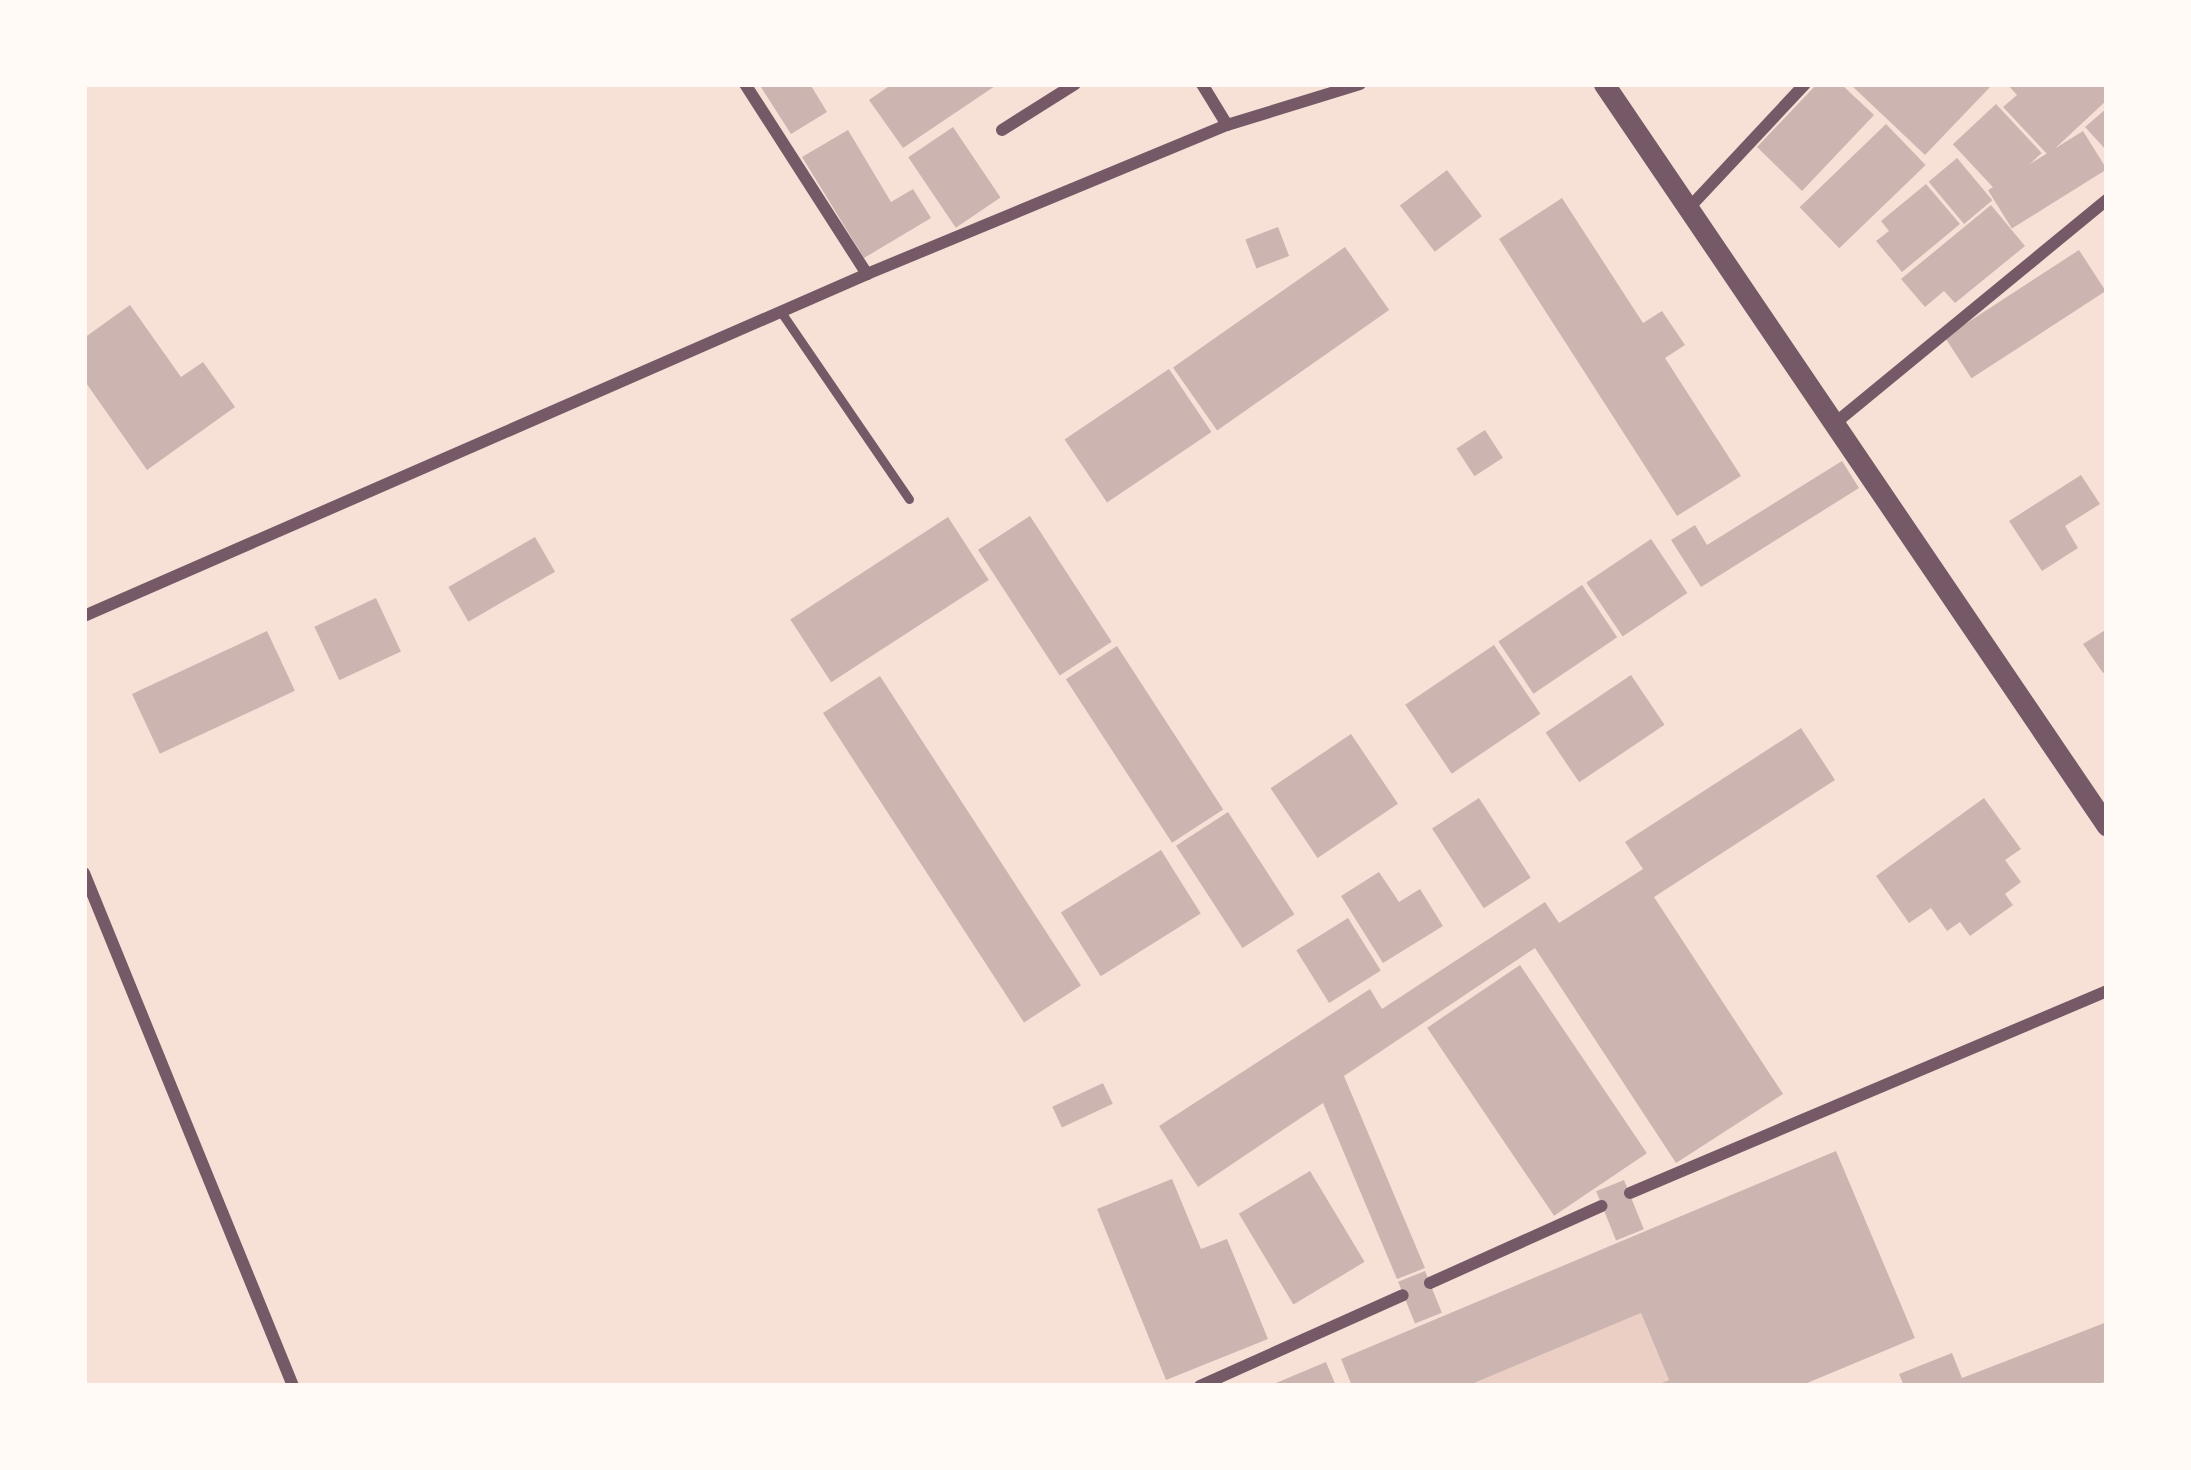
<!DOCTYPE html>
<html>
<head>
<meta charset="utf-8">
<style>
	body { margin:0 }
	#map { position:relative; width:2191px; height:1470px; overflow:hidden; background:#f7e1d7; font-family:"Fira Sans",sans-serif }
	div>[style] { position:absolute }
	.green>* { inset:0; background:#ebcfc5 }
	.building>* { inset:0; background:#ccb4b1; transform-origin:0 0 }
	.service>* { height:9px; margin:-4.5px; padding:0 4.5px; transform-origin:4.5px; border-radius:4.5px; background:#755966 }
	.minor>* { height:12px; margin:-6px; padding:0 6px; transform-origin:6px; border-radius:6px; background:#755966 }
	.tertiary>* { height:21px; margin:-10.5px; padding:0 10.5px; transform-origin:10.5px; border-radius:10.5px; background:#755966 }
	span { translate:-50% -50%; white-space:nowrap; text-align:center; line-height:1.15; -webkit-text-stroke:9px #fffaf5; paint-order:stroke }
	.frame { position:absolute; inset:0; border:87px solid #fffaf5; pointer-events:none }
</style>
</head>
<body>
<div id="map">
	<div class="green">
		<div style="clip-path:polygon(1641px 1313px,1669px 1380px,1654px 1386px,1467px 1386px)"></div>
	</div>
	<div class="building">
		<div style="clip-path:polygon(759px 84px,810px 84px,827px 112px,791px 134px)"></div>
		<div style="clip-path:polygon(892px 84px,998px 84px,903px 148px,869px 100px)"></div>
		<div style="clip-path:polygon(1817px 84px,1841px 84px,1874px 115px,1802px 191px,1757px 147px)"></div>
		<div style="clip-path:polygon(1850px 84px,1993px 84px,1925px 155px)"></div>
		<div style="clip-path:polygon(2007px 84px,2107px 84px,2107px 100px,2048px 155px,2003px 107px,2017px 95px)"></div>
		<div style="left:1996px;top:104px;width:67px;height:59px;rotate:47deg"></div>
		<div style="clip-path:polygon(2107px 108px,2107px 151px,2085px 127px)"></div>
		<div style="left:1886px;top:124px;width:57px;height:120px;rotate:46deg"></div>
		<div style="left:953px;top:127px;width:85px;height:54px;rotate:56deg"></div>
		<div style="clip-path:polygon(848px 130px,891px 202px,913px 189px,931px 218px,864px 258px,802px 157px)"></div>
		<div style="left:2083px;top:131px;width:45px;height:112px;rotate:58deg"></div>
		<div style="left:1957px;top:158px;width:55px;height:37px;rotate:50deg"></div>
		<div style="left:1447px;top:170px;width:58px;height:59px;rotate:53deg"></div>
		<div style="clip-path:polygon(1926px 184px,1960px 224px,1902px 272px,1876px 241px,1889px 231px,1881px 221px)"></div>
		<div style="clip-path:polygon(1562px 198px,1643px 323px,1662px 311px,1685px 345px,1665px 358px,1741px 476px,1677px 516px,1499px 239px)"></div>
		<div style="clip-path:polygon(1991px 205px,2025px 246px,1955px 303px,1944px 291px,1925px 307px,1901px 279px)"></div>
		<div style="left:1278px;top:227px;width:31px;height:35px;rotate:69deg"></div>
		<div style="left:1345px;top:247px;width:77px;height:210px;rotate:55deg"></div>
		<div style="left:2079px;top:250px;width:49px;height:160px;rotate:57deg"></div>
		<div style="clip-path:polygon(130px 305px,181px 377px,203px 362px,235px 407px,147px 470px,84px 380px,84px 338px)"></div>
		<div style="left:1169px;top:369px;width:76px;height:126px;rotate:56deg"></div>
		<div style="left:1485px;top:430px;width:33px;height:34px;rotate:57deg"></div>
		<div style="clip-path:polygon(1842px 461px,1859px 488px,1701px 587px,1671px 540px,1695px 525px,1707px 545px)"></div>
		<div style="clip-path:polygon(2081px 475px,2100px 504px,2065px 526px,2078px 548px,2042px 571px,2009px 521px)"></div>
		<div style="left:1030px;top:516px;width:150px;height:62px;rotate:57deg"></div>
		<div style="left:948px;top:517px;width:75px;height:188px;rotate:57deg"></div>
		<div style="left:535px;top:537px;width:40px;height:100px;rotate:60deg"></div>
		<div style="left:1651px;top:539px;width:65px;height:78px;rotate:56deg"></div>
		<div style="left:1582px;top:585px;width:63px;height:101px;rotate:56deg"></div>
		<div style="left:376px;top:598px;width:59px;height:68px;rotate:65deg"></div>
		<div style="clip-path:polygon(2107px 629px,2107px 671px,2103px 673px,2083px 644px)"></div>
		<div style="left:267px;top:631px;width:66px;height:149px;rotate:65deg"></div>
		<div style="left:1494px;top:645px;width:83px;height:107px;rotate:56deg"></div>
		<div style="left:1117px;top:646px;width:195px;height:61px;rotate:57deg"></div>
		<div style="left:1631px;top:675px;width:60px;height:103px;rotate:56deg"></div>
		<div style="left:880px;top:676px;width:369px;height:68px;rotate:57deg"></div>
		<div style="clip-path:polygon(1801px 728px,1835px 780px,1654px 897px,1783px 1094px,1676px 1163px,1535px 948px,1344px 1076px,1425px 1268px,1397px 1279px,1323px 1103px,1198px 1187px,1159px 1126px,1370px 989px,1382px 1009px,1545px 902px,1559px 923px,1643px 869px,1625px 842px)"></div>
		<div style="left:1351px;top:734px;width:84px;height:97px;rotate:56deg"></div>
		<div style="left:1479px;top:798px;width:95px;height:56px;rotate:57deg"></div>
		<div style="clip-path:polygon(1984px 798px,2021px 849px,2005px 860px,2021px 882px,2005px 894px,2013px 905px,1970px 936px,1960px 922px,1947px 931px,1931px 908px,1909px 923px,1876px 876px)"></div>
		<div style="left:1228px;top:812px;width:122px;height:62px;rotate:57deg"></div>
		<div style="left:1161px;top:850px;width:75px;height:118px;rotate:58deg"></div>
		<div style="clip-path:polygon(1379px 872px,1399px 902px,1420px 889px,1443px 926px,1383px 963px,1341px 896px)"></div>
		<div style="left:1348px;top:918px;width:62px;height:61px;rotate:58deg"></div>
		<div style="left:1520px;top:965px;width:227px;height:112px;rotate:56deg"></div>
		<div style="left:1103px;top:1083px;width:23px;height:56px;rotate:65deg"></div>
		<div style="clip-path:polygon(1836px 1151px,1915px 1338px,1800px 1386px,1654px 1386px,1669px 1380px,1641px 1313px,1467px 1386px,1352px 1386px,1341px 1359px)"></div>
		<div style="left:1310px;top:1171px;width:106px;height:83px;rotate:59deg"></div>
		<div style="clip-path:polygon(1172px 1179px,1201px 1249px,1227px 1239px,1268px 1339px,1166px 1380px,1097px 1209px)"></div>
		<div style="left:1624px;top:1180px;width:53px;height:30px;rotate:68deg"></div>
		<div style="left:1425px;top:1271px;width:45px;height:29px;rotate:68deg"></div>
		<div style="clip-path:polygon(2107px 1322px,2107px 1381px,2094px 1386px,1904px 1386px,1899px 1374px,1952px 1353px,1962px 1378px)"></div>
		<div style="clip-path:polygon(1326px 1362px,1336px 1386px,1269px 1386px)"></div>
	</div>
	<div class="service">
		<div style="left:783px;top:315px;width:223px;rotate:55.6deg"></div>
	</div>
	<div class="minor">
		<div style="left:745px;top:84px;width:226px;rotate:57.3deg"></div>
		<div style="left:1202px;top:84px;width:48px;rotate:58.6deg"></div>
		<div style="left:1002px;top:130px;width:86px;rotate:-32.2deg"></div>
		<div style="left:1688px;top:209px;width:171px;rotate:-46.9deg"></div>
		<div style="left:1834px;top:424px;width:353px;rotate:-39.4deg"></div>
		<div style="left:84px;top:616px;width:854px;rotate:-23.59deg"></div>
		<div style="left:867px;top:274px;width:390px;rotate:-22.5deg"></div>
		<div style="left:1227px;top:125px;width:139px;rotate:-17.1deg"></div>
		<div style="left:84px;top:873px;width:554px;rotate:67.83deg"></div>
		<div style="left:1630px;top:1193px;width:518px;rotate:-22.95deg"></div>
		<div style="left:1430px;top:1283px;width:188px;rotate:-24.2deg"></div>
		<div style="left:1200px;top:1386px;width:222px;rotate:-24.1deg"></div>
	</div>
	<div class="tertiary">
		<div style="left:1604px;top:84px;width:896px;rotate:55.87deg"></div>
	</div>
	<div class="frame"></div>
</div>
</body>
</html>
